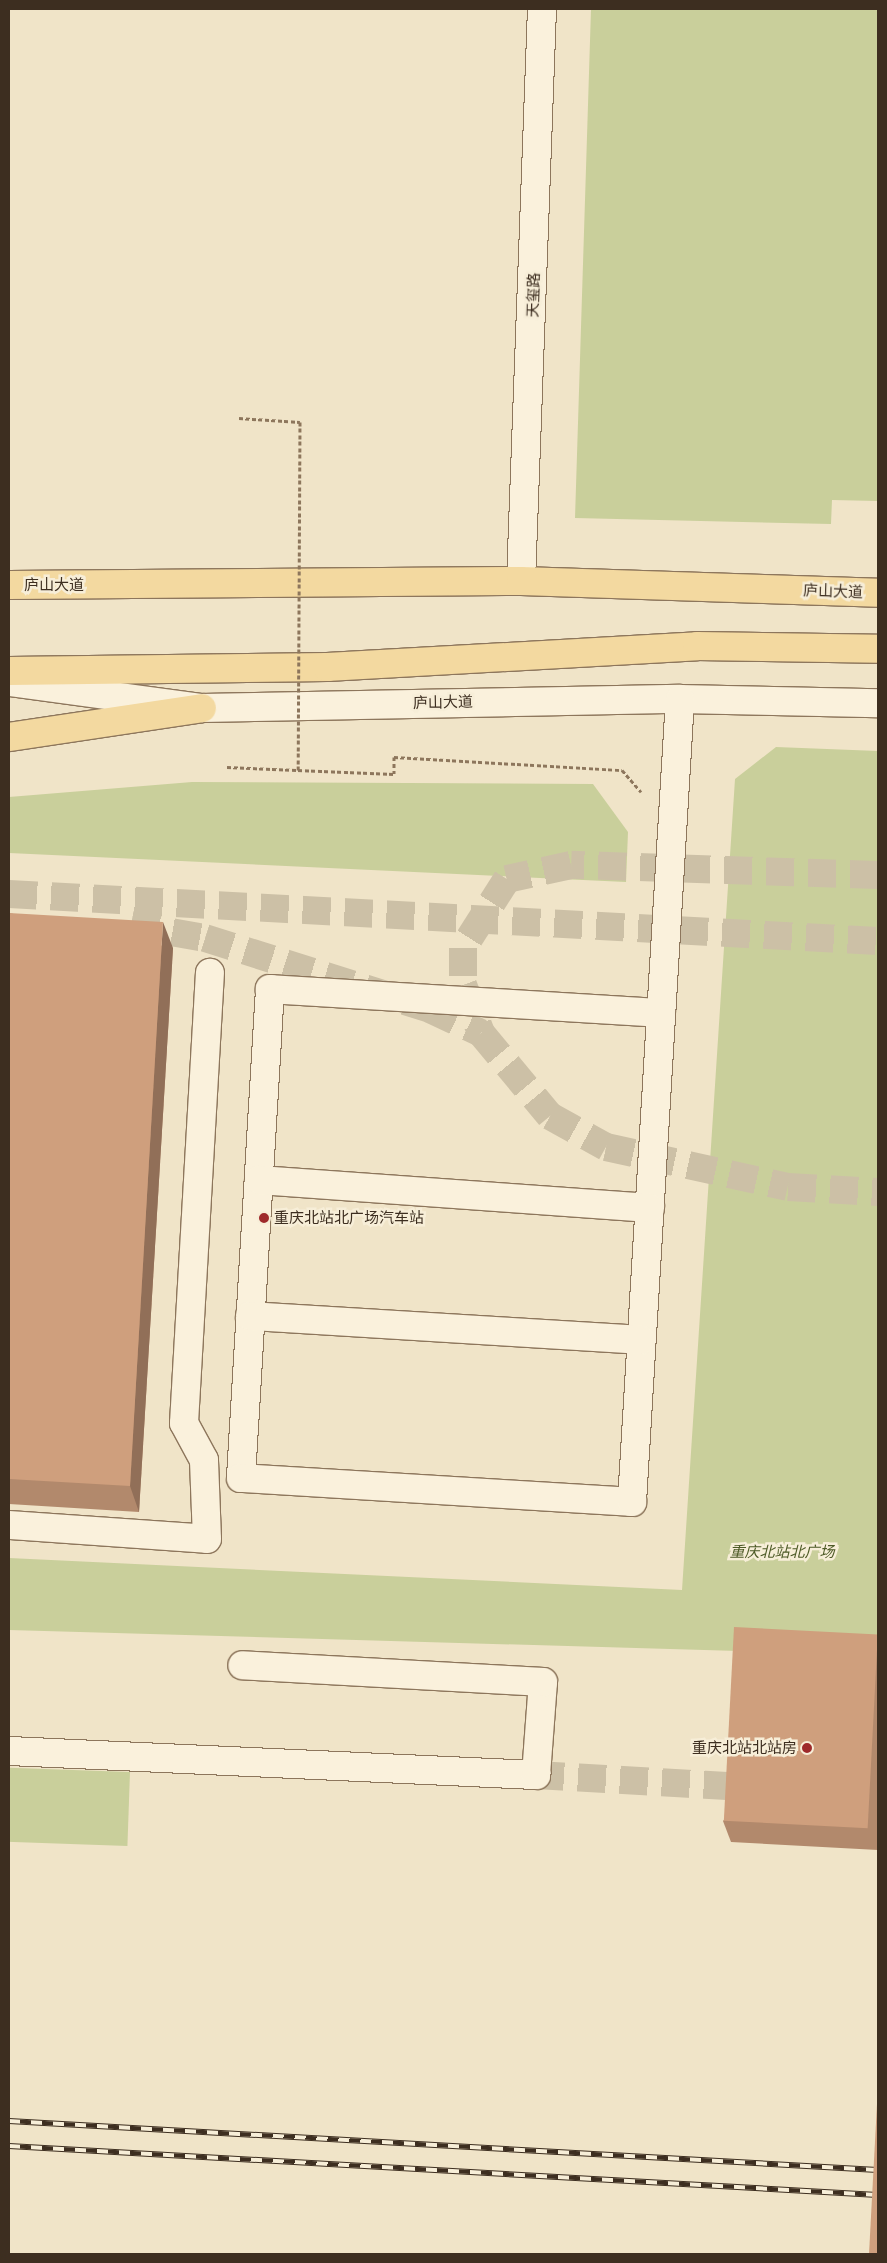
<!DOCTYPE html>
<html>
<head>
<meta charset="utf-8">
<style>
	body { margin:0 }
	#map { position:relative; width:887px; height:2263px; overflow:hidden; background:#f0e4c8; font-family:"PT Serif","Noto Sans SC",serif }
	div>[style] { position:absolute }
	.green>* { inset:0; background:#c9cf9b; transform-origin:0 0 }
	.minor-tunnel>* { height:28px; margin-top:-14px; transform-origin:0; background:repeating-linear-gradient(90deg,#ccc0a6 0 28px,transparent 0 42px) }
	.path>* { height:3px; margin-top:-1.5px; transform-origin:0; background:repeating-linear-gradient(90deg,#8d765c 0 4px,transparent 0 6.5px) }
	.roads { filter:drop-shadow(1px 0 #8d765c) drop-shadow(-1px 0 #8d765c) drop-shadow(0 1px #8d765c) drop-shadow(0 -1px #8d765c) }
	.minor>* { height:28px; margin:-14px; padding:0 14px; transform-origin:14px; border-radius:14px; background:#faf1dc }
	.major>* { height:28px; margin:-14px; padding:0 14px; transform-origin:14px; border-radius:14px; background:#f3d9a0 }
	.rail>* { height:5.5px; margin-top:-2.75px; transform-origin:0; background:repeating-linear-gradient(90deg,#f7eed8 0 11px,#3d2e20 0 22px); box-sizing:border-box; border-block:1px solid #3d2e20 }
	.path-bridge>* { height:3px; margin-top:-1.5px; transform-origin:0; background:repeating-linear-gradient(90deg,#8d765c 0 4px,transparent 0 6.5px) }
	.wall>* { inset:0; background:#b2896c }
	.shaded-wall>* { inset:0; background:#916f58 }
	.building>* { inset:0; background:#cf9f7d; transform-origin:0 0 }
	.dots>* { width:14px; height:14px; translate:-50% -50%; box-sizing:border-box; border:2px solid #f7eed8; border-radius:50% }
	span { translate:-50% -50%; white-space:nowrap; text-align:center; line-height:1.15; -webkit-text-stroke:5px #f7eed8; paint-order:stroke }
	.street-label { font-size:15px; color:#3d2e20 }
	.poi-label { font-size:15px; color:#3d2e20 }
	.left { translate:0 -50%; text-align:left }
	.right { translate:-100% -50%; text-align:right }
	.park-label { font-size:15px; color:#4d5a26; font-style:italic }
	.frame { position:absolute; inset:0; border:10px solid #3d2e20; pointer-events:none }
</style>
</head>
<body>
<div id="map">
	<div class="green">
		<div style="clip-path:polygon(591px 9px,878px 9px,878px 501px,832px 500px,831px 524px,575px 518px)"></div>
		<div style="clip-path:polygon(776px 747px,878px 751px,878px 1655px,9px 1630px,9px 1558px,682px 1590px,735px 779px)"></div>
		<div style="clip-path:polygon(192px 782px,593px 784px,628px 832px,626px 882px,9px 853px,9px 797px)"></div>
		<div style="left:130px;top:1772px;width:74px;height:121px;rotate:92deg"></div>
	</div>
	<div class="minor-tunnel">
		<div style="left:878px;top:875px;width:307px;rotate:-178.1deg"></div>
		<div style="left:571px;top:865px;width:66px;rotate:167.7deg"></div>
		<div style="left:507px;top:879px;width:82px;rotate:122.5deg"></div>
		<div style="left:463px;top:948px;width:37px;rotate:90deg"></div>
		<div style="left:463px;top:985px;width:51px;rotate:69.4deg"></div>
		<div style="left:481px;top:1033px;width:108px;rotate:50.3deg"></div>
		<div style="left:550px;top:1116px;width:64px;rotate:29deg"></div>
		<div style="left:606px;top:1147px;width:186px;rotate:12.4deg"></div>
		<div style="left:788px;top:1187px;width:90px;rotate:3.2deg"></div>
		<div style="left:9px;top:894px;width:870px;rotate:3.1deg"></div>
		<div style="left:131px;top:925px;width:75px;rotate:10deg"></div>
		<div style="left:205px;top:938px;width:236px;rotate:17.5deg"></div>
		<div style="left:430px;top:1009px;width:56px;rotate:25.2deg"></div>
		<div style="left:536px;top:1775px;width:226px;rotate:3.3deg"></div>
	</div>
	<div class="path">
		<div style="left:227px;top:767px;width:167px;rotate:2.4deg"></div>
		<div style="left:394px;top:774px;width:17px;rotate:-90deg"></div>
		<div style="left:394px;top:757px;width:228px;rotate:3.3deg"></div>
		<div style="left:622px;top:770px;width:29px;rotate:49deg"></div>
	</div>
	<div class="roads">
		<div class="minor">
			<div style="left:521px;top:581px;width:572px;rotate:-87.9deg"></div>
			<div style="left:9px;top:682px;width:195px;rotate:7.7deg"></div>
			<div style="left:202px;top:708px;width:478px;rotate:-1.1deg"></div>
			<div style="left:680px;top:699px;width:198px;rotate:1.2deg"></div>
			<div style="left:661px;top:1013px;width:392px;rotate:-176.5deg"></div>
			<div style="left:270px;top:989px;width:490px;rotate:93.4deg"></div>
			<div style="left:241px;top:1478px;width:392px;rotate:3.5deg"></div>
			<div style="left:632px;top:1502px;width:804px;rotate:-86.58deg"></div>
			<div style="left:259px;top:1180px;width:392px;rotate:4.1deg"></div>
			<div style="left:250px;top:1316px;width:392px;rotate:3.5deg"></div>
			<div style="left:9px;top:1525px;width:198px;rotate:4deg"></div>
			<div style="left:207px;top:1539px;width:79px;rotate:-92.2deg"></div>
			<div style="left:204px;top:1460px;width:42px;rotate:-118.4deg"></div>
			<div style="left:184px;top:1423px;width:451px;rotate:-86.7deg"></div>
			<div style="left:9px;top:1751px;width:528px;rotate:2.61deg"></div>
			<div style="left:536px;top:1775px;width:93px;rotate:-85.7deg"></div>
			<div style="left:543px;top:1682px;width:301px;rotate:-176.8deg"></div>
		</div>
		<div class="major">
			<div style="left:9px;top:585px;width:512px;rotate:-0.45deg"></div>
			<div style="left:521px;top:581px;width:357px;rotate:1.9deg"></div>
			<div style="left:9px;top:671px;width:318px;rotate:-0.7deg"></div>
			<div style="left:327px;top:667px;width:371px;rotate:-3.2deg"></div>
			<div style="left:697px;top:646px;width:181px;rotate:0.9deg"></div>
			<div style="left:9px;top:737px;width:195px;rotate:-8.5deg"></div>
		</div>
	</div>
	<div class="rail">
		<div style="left:9px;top:2121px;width:870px;rotate:3.23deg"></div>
		<div style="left:9px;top:2146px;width:870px;rotate:3.23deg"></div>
	</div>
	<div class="path-bridge">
		<div style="left:239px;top:418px;width:61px;rotate:3.8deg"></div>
		<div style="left:300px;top:422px;width:348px;rotate:90.3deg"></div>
	</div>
	<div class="wall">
		<div style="clip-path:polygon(9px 913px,173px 948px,139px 1512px,9px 1504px)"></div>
		<div style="clip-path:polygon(878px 1634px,878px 1850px,731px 1842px,723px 1821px)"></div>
	</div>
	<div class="shaded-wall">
		<div style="clip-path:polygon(163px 922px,173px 948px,139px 1512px,130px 1486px)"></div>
	</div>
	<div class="building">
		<div style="clip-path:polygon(9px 913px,163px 922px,130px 1486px,9px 1479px)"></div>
		<div style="left:734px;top:1627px;width:144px;height:194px;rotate:3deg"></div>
		<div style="clip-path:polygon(878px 2085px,878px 2254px,869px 2254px)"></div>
	</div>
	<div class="dots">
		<div style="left:264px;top:1218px;background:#9e2a2b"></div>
		<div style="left:807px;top:1748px;background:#9e2a2b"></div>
	</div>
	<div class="street-label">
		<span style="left:533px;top:295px;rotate:-88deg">天玺路</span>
		<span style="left:54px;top:585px">庐山大道</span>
		<span style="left:833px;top:591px;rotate:2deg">庐山大道</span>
		<span style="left:443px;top:702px;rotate:-1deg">庐山大道</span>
	</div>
	<div class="poi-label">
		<span class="left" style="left:274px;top:1218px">重庆北站北广场汽车站</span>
		<span class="right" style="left:797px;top:1748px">重庆北站北站房</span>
	</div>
	<div class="park-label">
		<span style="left:782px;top:1552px">重庆北站北广场</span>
	</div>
	<div class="frame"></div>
</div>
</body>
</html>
